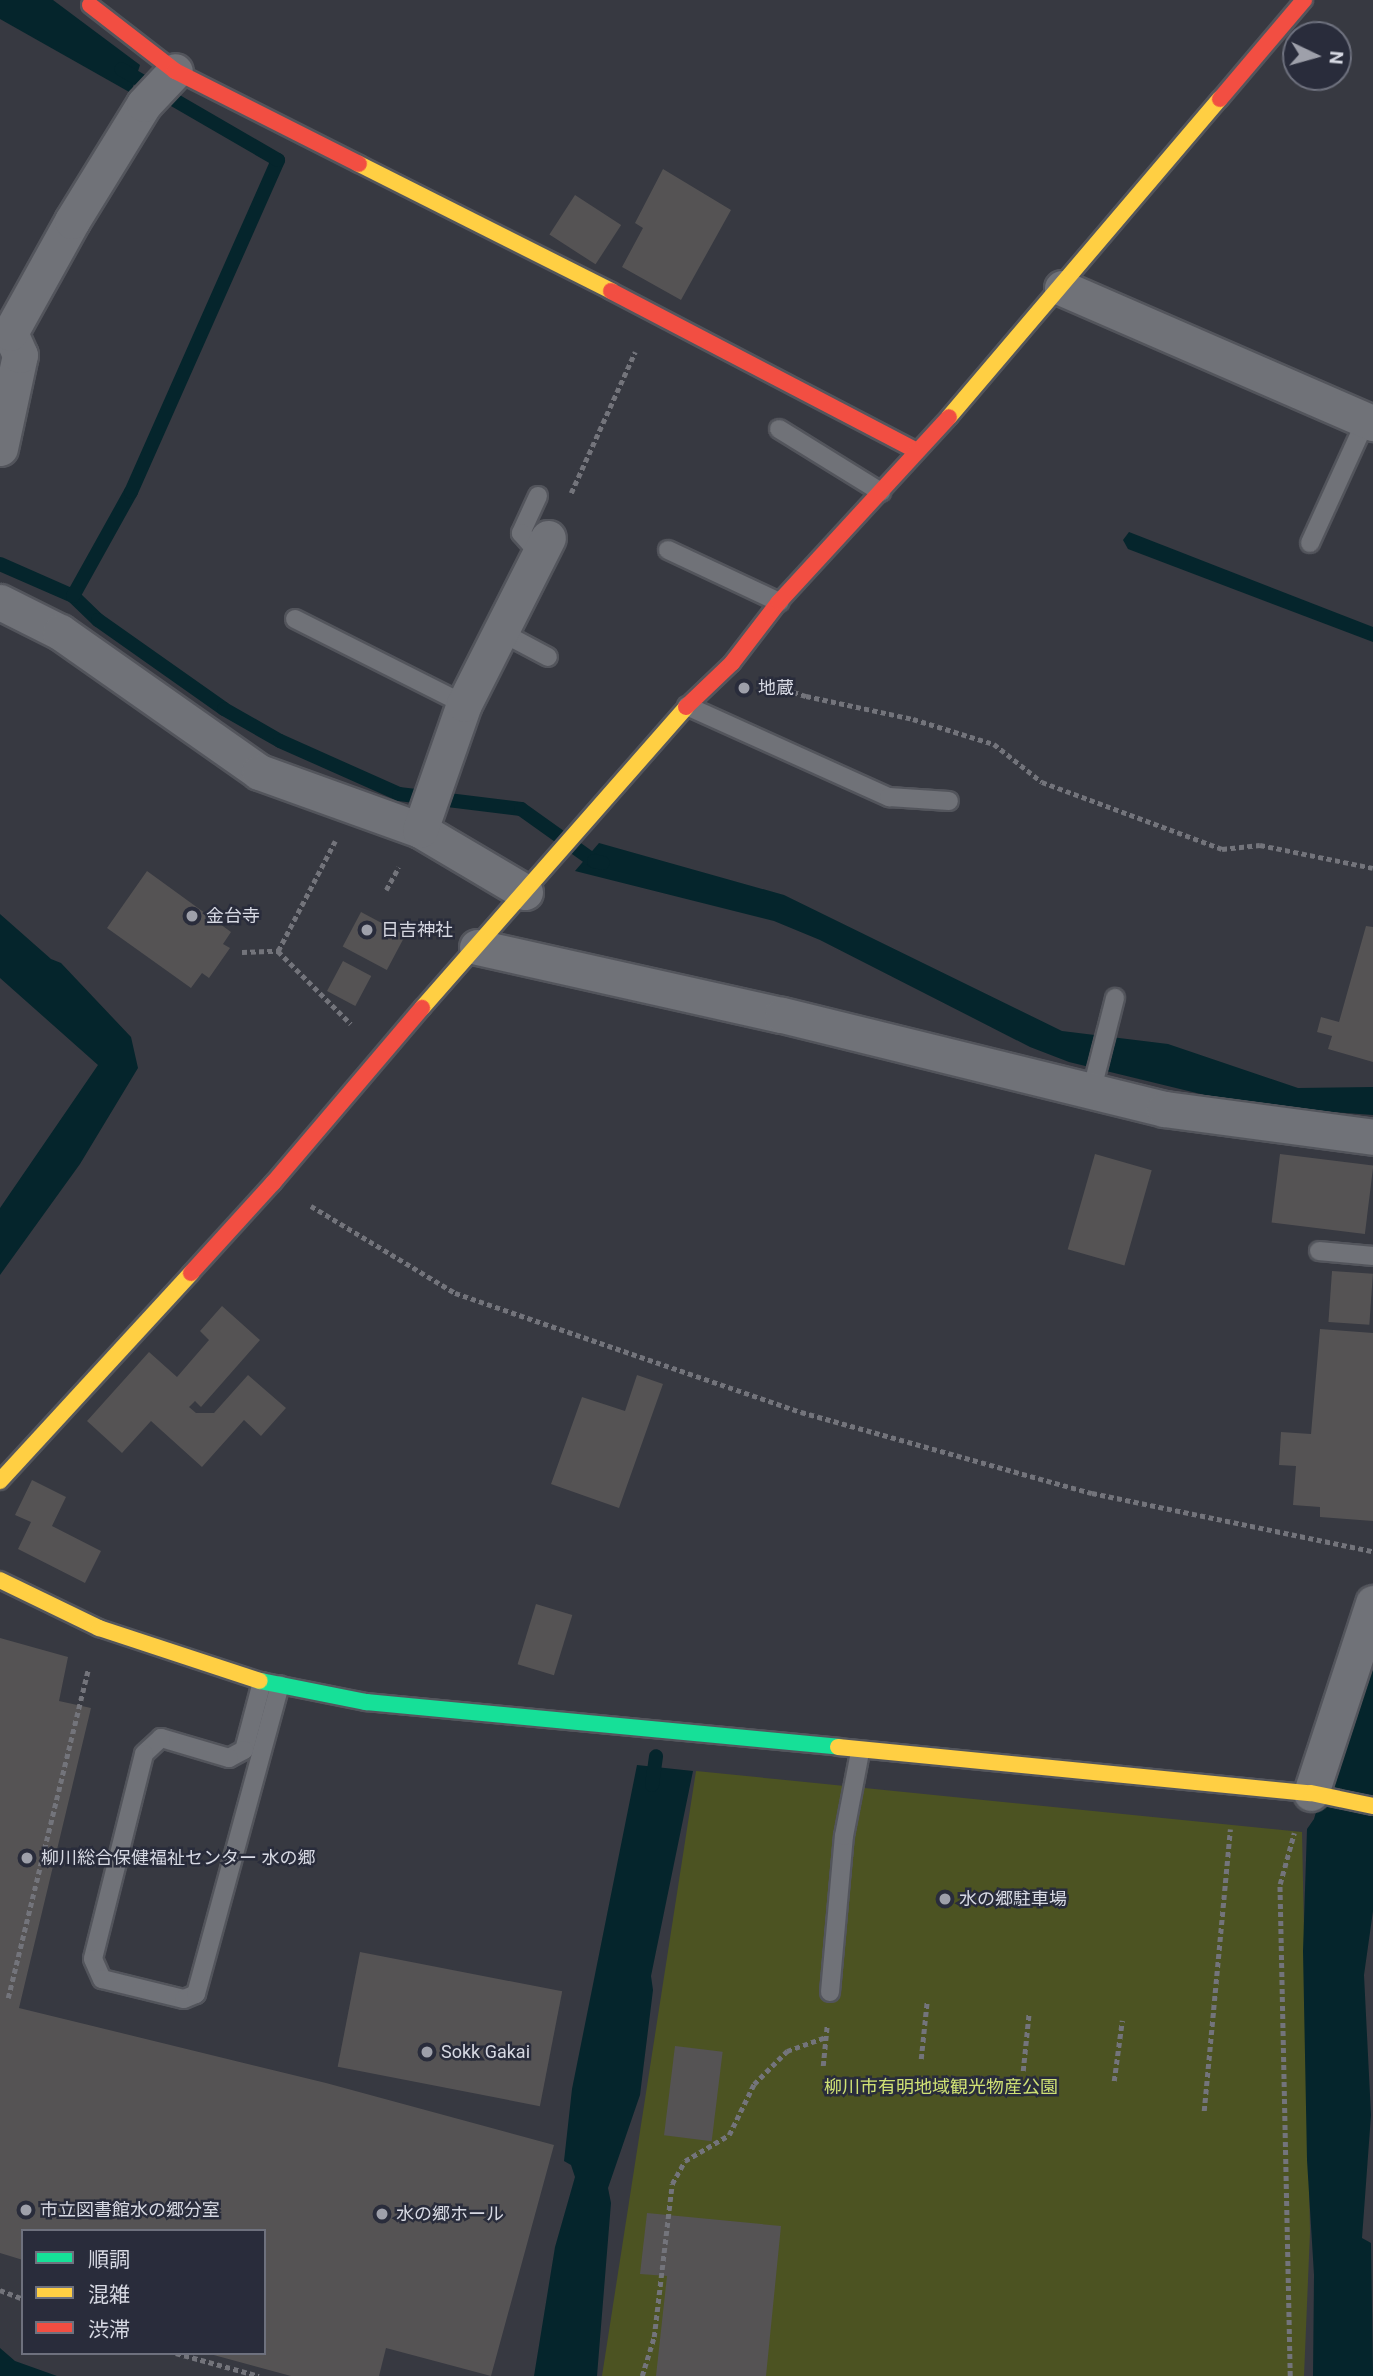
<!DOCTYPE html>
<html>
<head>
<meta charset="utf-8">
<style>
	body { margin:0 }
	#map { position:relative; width:1373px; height:2376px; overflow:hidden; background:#373941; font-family:Roboto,"Noto Sans JP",sans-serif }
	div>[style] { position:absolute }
	.green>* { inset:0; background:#4c5322 }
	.water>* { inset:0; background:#05252c }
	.stream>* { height:14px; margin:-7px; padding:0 7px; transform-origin:7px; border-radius:7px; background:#05252c }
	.building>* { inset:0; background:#555354; transform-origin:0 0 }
	.path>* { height:4.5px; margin-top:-2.25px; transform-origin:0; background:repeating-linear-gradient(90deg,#73747b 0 5px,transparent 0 8.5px) }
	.roads { filter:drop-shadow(2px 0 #53555c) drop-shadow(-2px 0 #53555c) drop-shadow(0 2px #53555c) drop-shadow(0 -2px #53555c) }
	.lane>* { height:18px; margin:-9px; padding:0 9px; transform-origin:9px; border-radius:9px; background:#707278 }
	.street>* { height:35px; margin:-17.5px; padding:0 17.5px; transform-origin:17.5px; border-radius:17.5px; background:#707278 }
	.fast>* { height:16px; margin:-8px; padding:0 8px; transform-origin:8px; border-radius:8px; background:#16e098 }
	.slow>* { height:16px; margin:-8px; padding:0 8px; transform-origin:8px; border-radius:8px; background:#ffcf43 }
	.jam>* { height:16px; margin:-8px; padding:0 8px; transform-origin:8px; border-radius:8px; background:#f24e42 }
	.dots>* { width:19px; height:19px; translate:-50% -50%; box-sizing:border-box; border:4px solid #292c3b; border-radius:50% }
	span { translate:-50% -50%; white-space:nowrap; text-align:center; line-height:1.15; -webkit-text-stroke:5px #292c3b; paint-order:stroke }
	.poi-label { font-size:18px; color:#d6d8e2 }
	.left { translate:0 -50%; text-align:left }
	.park-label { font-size:18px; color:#cfe174 }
	.legend { position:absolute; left:21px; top:2229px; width:245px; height:126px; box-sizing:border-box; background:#292c3b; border:2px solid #6e717e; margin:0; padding:9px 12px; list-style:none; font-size:21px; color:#d6d8e2 }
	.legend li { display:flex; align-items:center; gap:14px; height:35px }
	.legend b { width:35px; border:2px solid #6e717e }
	.north { position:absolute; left:1282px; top:21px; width:70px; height:70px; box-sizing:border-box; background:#292c3b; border:2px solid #6e717e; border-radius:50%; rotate:95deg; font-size:19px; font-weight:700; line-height:28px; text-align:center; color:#d6d8e2 }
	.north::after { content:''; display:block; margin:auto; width:24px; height:32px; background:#9ea0aa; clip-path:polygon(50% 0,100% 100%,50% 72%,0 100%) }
</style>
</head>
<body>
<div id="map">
	<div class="green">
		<div style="clip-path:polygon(696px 1771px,1302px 1832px,1310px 2232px,1304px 2376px,602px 2376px)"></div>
	</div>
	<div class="water">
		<div style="clip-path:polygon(0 0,53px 0,140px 65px,131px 93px,0 19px)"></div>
		<div style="clip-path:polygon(1129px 532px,1373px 627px,1373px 642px,1128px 549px,1123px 540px)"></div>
		<div style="clip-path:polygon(599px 843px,784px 895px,1062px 1031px,1168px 1044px,1298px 1088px,1373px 1087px,1373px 1115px,1250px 1106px,1069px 1062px,1030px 1047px,820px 940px,774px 921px,575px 871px)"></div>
		<div style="clip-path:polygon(0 914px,51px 959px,61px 963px,131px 1037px,138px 1068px,80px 1164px,0 1275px,0 1208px,98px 1065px,0 978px)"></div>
		<div style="clip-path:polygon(1373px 1646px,1373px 1911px,1364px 1975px,1371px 2115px,1362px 2238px,1371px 2243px,1373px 2376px,1313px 2376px,1314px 2275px,1307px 2160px,1303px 1951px,1307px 1829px,1314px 1819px,1337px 1739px)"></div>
		<div style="clip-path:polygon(637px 1765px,693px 1771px,651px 1976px,653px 1990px,640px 2095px,608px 2188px,611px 2203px,597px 2376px,534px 2376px,555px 2247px,575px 2177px,571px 2165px,564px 2161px,572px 2089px)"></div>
		<div style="clip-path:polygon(0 2348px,15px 2361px,57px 2376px,0 2376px)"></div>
	</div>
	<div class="stream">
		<div style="left:0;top:564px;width:80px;rotate:23.7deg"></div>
		<div style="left:73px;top:596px;width:35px;rotate:44deg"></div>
		<div style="left:98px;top:620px;width:154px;rotate:35.2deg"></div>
		<div style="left:224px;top:709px;width:64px;rotate:29.7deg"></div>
		<div style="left:280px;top:741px;width:130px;rotate:24deg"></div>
		<div style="left:399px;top:794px;width:123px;rotate:7deg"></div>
		<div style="left:521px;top:809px;width:90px;rotate:35.5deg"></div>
		<div style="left:594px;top:861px;width:9px;rotate:13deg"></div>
		<div style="left:73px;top:596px;width:119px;rotate:-60.9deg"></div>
		<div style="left:131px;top:492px;width:363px;rotate:-66.1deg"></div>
		<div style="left:278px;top:160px;width:181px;rotate:-149.9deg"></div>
		<div style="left:652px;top:1785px;width:29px;rotate:-82deg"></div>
	</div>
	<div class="building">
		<div style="clip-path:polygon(663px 169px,731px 210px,681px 300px,622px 267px,643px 228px,635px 223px)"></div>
		<div style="left:575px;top:195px;width:55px;height:47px;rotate:33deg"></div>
		<div style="clip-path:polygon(147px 871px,231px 932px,223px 944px,230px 948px,209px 978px,202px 973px,191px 988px,107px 928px)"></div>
		<div style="left:361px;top:912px;width:50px;height:39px;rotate:28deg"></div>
		<div style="clip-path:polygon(1366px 926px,1373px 927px,1373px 1062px,1328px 1049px,1332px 1036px,1317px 1032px,1321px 1017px,1339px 1022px)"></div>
		<div style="left:343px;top:961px;width:32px;height:34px;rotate:28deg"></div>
		<div style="left:1095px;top:1154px;width:59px;height:99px;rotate:16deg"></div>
		<div style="left:1280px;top:1154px;width:94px;height:69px;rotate:7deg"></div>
		<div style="left:1332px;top:1271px;width:41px;height:51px;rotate:4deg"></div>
		<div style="clip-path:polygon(222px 1306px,260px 1340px,201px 1407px,195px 1401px,189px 1407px,196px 1413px,214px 1413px,248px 1375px,286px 1408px,261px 1436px,244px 1420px,202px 1467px,151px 1421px,122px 1453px,87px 1421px,149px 1352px,177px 1377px,209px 1340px,200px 1331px)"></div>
		<div style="clip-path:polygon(1320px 1329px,1373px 1333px,1373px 1521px,1320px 1517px,1320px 1507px,1293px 1505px,1296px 1466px,1279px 1465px,1281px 1432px,1311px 1434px)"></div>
		<div style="clip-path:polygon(637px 1375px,663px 1384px,619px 1508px,551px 1484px,582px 1397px,625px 1411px)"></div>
		<div style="clip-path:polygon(32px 1480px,66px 1497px,52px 1526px,101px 1551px,85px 1583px,18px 1549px,31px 1522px,15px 1515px)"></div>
		<div style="left:536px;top:1604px;width:38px;height:63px;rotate:17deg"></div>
		<div style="clip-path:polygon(0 1638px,68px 1657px,59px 1701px,91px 1708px,19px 2008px,326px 2083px,554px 2145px,491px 2376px,386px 2348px,379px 2376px,291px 2376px,210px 2354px,264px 2353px,264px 2231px,23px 2231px,23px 2260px,0 2253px)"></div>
		<div style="left:360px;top:1952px;width:206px;height:117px;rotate:11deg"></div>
		<div style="left:675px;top:2046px;width:48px;height:90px;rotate:7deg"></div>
		<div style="clip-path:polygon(647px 2213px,781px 2226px,766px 2376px,656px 2376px,667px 2276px,640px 2274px)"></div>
	</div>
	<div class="path">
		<div style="left:571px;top:493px;width:155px;rotate:-65.6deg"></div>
		<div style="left:769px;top:684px;width:39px;rotate:18deg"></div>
		<div style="left:806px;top:696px;width:109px;rotate:12.1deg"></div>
		<div style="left:913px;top:719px;width:85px;rotate:17.2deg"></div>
		<div style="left:994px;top:744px;width:61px;rotate:38.4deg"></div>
		<div style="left:1042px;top:782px;width:192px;rotate:20.4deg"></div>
		<div style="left:1222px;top:849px;width:38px;rotate:-6deg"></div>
		<div style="left:1260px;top:845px;width:115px;rotate:11.5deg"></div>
		<div style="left:386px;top:890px;width:26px;rotate:-61deg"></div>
		<div style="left:278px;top:951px;width:124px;rotate:-62.6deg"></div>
		<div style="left:242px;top:952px;width:36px;rotate:-2deg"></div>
		<div style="left:278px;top:951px;width:103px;rotate:45deg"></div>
		<div style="left:311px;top:1206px;width:168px;rotate:31.1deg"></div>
		<div style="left:455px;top:1293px;width:366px;rotate:19deg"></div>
		<div style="left:801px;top:1412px;width:302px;rotate:15.6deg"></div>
		<div style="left:1092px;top:1493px;width:287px;rotate:11.7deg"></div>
		<div style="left:8px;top:1998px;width:338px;rotate:-76.3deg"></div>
		<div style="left:921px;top:2059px;width:58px;rotate:-84.1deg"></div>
		<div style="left:823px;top:2066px;width:41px;rotate:-84.4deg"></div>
		<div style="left:1023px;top:2071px;width:59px;rotate:-84.2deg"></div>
		<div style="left:1114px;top:2081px;width:61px;rotate:-82.4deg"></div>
		<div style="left:1204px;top:2111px;width:283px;rotate:-84.7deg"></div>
		<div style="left:0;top:2290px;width:25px;rotate:21deg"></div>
		<div style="left:176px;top:2353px;width:86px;rotate:15.5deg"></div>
		<div style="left:642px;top:2376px;width:41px;rotate:-72.9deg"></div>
		<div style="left:654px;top:2337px;width:154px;rotate:-83.3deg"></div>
		<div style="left:672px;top:2184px;width:26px;rotate:-61deg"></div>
		<div style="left:685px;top:2161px;width:51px;rotate:-30.6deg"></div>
		<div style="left:729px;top:2135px;width:57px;rotate:-63.9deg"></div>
		<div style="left:754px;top:2084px;width:47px;rotate:-45deg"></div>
		<div style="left:787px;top:2051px;width:41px;rotate:-19.7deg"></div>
		<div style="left:1290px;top:2376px;width:492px;rotate:-91.2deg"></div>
		<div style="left:1280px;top:1884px;width:53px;rotate:-74.6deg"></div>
	</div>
	<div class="roads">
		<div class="lane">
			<div style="left:779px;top:429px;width:120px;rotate:31.7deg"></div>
			<div style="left:538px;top:496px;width:41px;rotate:114.7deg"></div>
			<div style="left:521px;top:533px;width:28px;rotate:49deg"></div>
			<div style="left:1310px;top:543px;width:135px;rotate:-65.5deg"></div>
			<div style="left:668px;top:550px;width:123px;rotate:25.1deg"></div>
			<div style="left:295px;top:619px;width:189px;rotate:26.7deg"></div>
			<div style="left:501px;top:632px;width:53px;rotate:28deg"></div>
			<div style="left:687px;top:706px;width:222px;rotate:24.3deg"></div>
			<div style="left:889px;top:797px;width:60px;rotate:3.8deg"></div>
			<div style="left:1092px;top:1089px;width:94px;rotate:-75.8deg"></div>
			<div style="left:1319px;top:1251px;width:54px;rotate:5.3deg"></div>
			<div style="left:262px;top:1682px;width:70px;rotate:104.8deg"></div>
			<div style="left:244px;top:1750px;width:17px;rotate:152deg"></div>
			<div style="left:229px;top:1758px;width:71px;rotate:-163.6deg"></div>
			<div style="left:161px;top:1738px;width:23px;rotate:137deg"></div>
			<div style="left:144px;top:1754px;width:211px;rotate:104deg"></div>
			<div style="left:93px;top:1959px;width:22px;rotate:66deg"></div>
			<div style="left:102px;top:1979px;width:84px;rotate:13.7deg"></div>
			<div style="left:184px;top:1999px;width:13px;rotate:-23deg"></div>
			<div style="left:196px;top:1994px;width:320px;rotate:-74.8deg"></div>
			<div style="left:830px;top:1992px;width:157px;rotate:-84.9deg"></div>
			<div style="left:844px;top:1836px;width:86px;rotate:-79.2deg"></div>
		</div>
		<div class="street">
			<div style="left:1062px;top:288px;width:339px;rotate:23.5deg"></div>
			<div style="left:0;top:448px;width:95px;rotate:-77.9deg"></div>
			<div style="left:20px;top:355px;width:24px;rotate:-114deg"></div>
			<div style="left:10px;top:333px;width:128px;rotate:-61deg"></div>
			<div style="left:72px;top:221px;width:137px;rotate:-58.4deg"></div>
			<div style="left:144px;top:104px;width:45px;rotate:-46.8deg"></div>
			<div style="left:0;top:602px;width:67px;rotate:26.6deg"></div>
			<div style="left:60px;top:632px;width:243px;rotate:35.1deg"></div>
			<div style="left:259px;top:772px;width:171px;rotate:19.8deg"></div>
			<div style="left:420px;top:830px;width:122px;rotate:30.6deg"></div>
			<div style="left:420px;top:830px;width:133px;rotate:-70.8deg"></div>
			<div style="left:464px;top:704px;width:186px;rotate:-63.2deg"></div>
			<div style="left:477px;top:947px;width:312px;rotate:12.6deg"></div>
			<div style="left:782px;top:1015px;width:393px;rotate:13.8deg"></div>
			<div style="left:1164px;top:1109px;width:211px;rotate:7.6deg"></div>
			<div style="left:1311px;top:1793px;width:200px;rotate:-71.9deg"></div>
		</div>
		<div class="fast">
			<div style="left:260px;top:1681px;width:108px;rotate:11.2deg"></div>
			<div style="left:366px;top:1702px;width:474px;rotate:5.4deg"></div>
		</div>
		<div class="slow">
			<div style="left:359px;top:164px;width:282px;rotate:26.7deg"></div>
			<div style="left:949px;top:417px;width:418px;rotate:-49.6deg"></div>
			<div style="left:422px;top:1008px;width:400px;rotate:-48.7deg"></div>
			<div style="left:0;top:1481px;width:282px;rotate:-47.4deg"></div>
			<div style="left:0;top:1580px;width:110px;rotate:25.9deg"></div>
			<div style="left:99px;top:1628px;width:169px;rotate:18.2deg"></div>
			<div style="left:838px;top:1747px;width:475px;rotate:5.6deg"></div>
			<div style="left:1311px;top:1793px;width:63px;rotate:11.8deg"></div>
		</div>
		<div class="jam">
			<div style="left:90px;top:5px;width:108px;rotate:37.8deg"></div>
			<div style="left:175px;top:71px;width:206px;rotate:26.8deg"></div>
			<div style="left:1220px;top:99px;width:130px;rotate:-49.7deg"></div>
			<div style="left:611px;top:291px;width:345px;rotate:27.6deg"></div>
			<div style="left:686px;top:707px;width:64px;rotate:-43.7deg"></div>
			<div style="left:732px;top:663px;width:77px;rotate:-52.4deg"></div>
			<div style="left:779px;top:602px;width:251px;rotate:-47.4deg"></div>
			<div style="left:191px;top:1273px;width:122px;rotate:-47.7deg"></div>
			<div style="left:273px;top:1183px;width:230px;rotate:-49.6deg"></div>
		</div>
	</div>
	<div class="dots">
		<div style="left:744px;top:688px;background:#9ea0aa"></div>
		<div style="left:192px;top:916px;background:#9ea0aa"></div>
		<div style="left:367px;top:930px;background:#9ea0aa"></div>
		<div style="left:27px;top:1858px;background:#9ea0aa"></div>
		<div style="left:945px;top:1899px;background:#9ea0aa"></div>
		<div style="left:427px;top:2052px;background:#9ea0aa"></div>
		<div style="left:26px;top:2210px;background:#9ea0aa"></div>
		<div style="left:382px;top:2214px;background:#9ea0aa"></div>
	</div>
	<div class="poi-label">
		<span class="left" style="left:758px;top:688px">地蔵</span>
		<span class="left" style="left:206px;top:916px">金台寺</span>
		<span class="left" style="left:381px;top:930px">日吉神社</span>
		<span class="left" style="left:41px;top:1858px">柳川総合保健福祉センター 水の郷</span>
		<span class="left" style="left:959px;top:1899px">水の郷駐車場</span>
		<span class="left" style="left:441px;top:2052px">Sokk Gakai</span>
		<span class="left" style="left:40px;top:2210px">市立図書館水の郷分室</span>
		<span class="left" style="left:396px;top:2214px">水の郷ホール</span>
	</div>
	<div class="park-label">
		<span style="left:941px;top:2087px">柳川市有明地域観光物産公園</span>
	</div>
	<ul class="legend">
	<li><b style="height:9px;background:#16e098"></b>順調</li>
	<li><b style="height:9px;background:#ffcf43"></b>混雑</li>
	<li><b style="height:9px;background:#f24e42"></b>渋滞</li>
	</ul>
	<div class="north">N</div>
</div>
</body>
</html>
